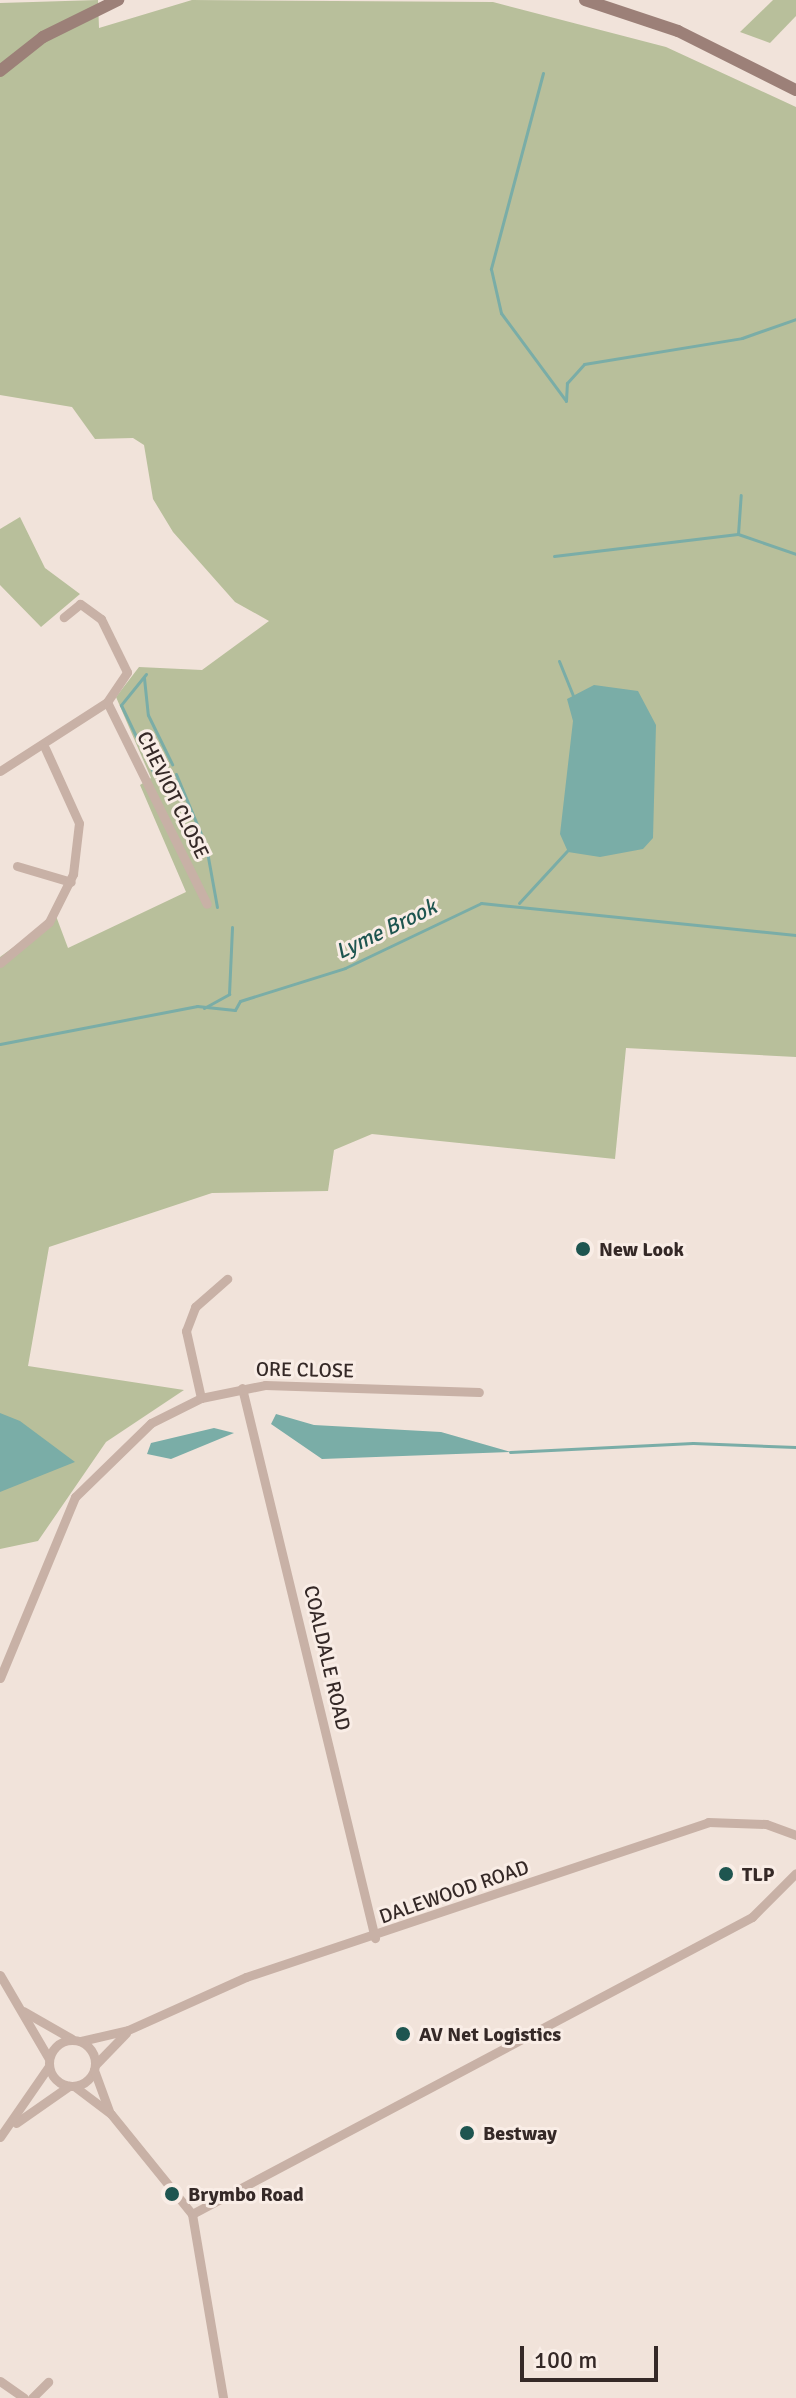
<!DOCTYPE html>
<html>
<head>
<meta charset="utf-8">
<style>
	body { margin:0 }
	#map { position:relative; width:796px; height:2398px; overflow:hidden; background:#f1e3da; font-family:Signika,sans-serif }
	div>[style] { position:absolute }
	.green>* { inset:0; background:#b8bf9b }
	.water>* { inset:0; background:#7aada7 }
	.stream>* { height:3px; margin:-1.5px; padding:0 1.5px; transform-origin:1.5px; border-radius:1.5px; background:#7aada7 }
	.street>* { height:9px; margin:-4.5px; padding:0 4.5px; transform-origin:4.5px; border-radius:4.5px; background:#c8b1a6 }
	.street>.ring { margin:-4.5px; padding:0; box-sizing:content-box; background:none; border:9px solid #c8b1a6; border-radius:50% }
	.secondary>* { height:12px; margin:-6px; padding:0 6px; transform-origin:6px; border-radius:6px; background:#9c8078 }
	.dots>* { width:22px; height:22px; translate:-50% -50%; box-sizing:border-box; border:4px solid #f9ede6; border-radius:50% }
	span { translate:-50% -50%; white-space:nowrap; text-align:center; line-height:1.15; -webkit-text-stroke:6px #f9ede6; paint-order:stroke }
	.street-label { font-size:20px; color:#352927 }
	.poi-label { font-size:20px; color:#352927; font-weight:700 }
	.left { translate:0 -50%; text-align:left }
	.water-label { font-size:22px; color:#1e5550; font-style:italic }
	.scale { position:absolute; left:520px; top:2346px; width:138px; height:36px; box-sizing:border-box; border:4px solid #352927; border-top:0; padding-left:10px; font-size:24px; line-height:28px; white-space:nowrap; color:#352927; -webkit-text-stroke:6px #f9ede6; paint-order:stroke }
</style>
</head>
<body>
<div id="map">
	<div class="green">
		<div style="clip-path:polygon(98px 0,99px 28px,192px 0,493px 2px,666px 47px,796px 107px,796px 1057px,626px 1048px,615px 1159px,372px 1134px,334px 1150px,328px 1191px,212px 1193px,49px 1247px,28px 1366px,184px 1390px,106px 1442px,38px 1541px,0 1549px,0 957px,56px 916px,68px 948px,186px 892px,140px 785px,151px 778px,116px 697px,139px 667px,202px 670px,269px 621px,235px 602px,173px 532px,153px 499px,144px 445px,133px 438px,95px 439px,72px 407px,0 395px,0 3px)"></div>
		<div style="clip-path:polygon(773px 0,796px 0,796px 16px,770px 43px,740px 32px)"></div>
		<div style="clip-path:polygon(20px 517px,45px 568px,80px 594px,41px 627px,0 585px,0 529px)"></div>
	</div>
	<div class="water">
		<div style="clip-path:polygon(594px 685px,638px 691px,656px 725px,653px 838px,643px 849px,600px 857px,568px 852px,560px 834px,573px 721px,567px 699px)"></div>
		<div style="clip-path:polygon(0 1413px,20px 1421px,75px 1462px,0 1492px)"></div>
		<div style="clip-path:polygon(276px 1414px,314px 1425px,441px 1432px,511px 1452px,322px 1459px,271px 1424px)"></div>
		<div style="clip-path:polygon(214px 1428px,234px 1433px,171px 1459px,147px 1454px,151px 1443px)"></div>
	</div>
	<div class="stream">
		<div style="left:543px;top:73px;width:203px;rotate:104.9deg"></div>
		<div style="left:491px;top:269px;width:45px;rotate:77.2deg"></div>
		<div style="left:501px;top:313px;width:109px;rotate:53.5deg"></div>
		<div style="left:566px;top:401px;width:18px;rotate:-87deg"></div>
		<div style="left:567px;top:383px;width:25px;rotate:-48deg"></div>
		<div style="left:584px;top:364px;width:160px;rotate:-9.3deg"></div>
		<div style="left:742px;top:338px;width:57px;rotate:-19.4deg"></div>
		<div style="left:738px;top:534px;width:39px;rotate:-86deg"></div>
		<div style="left:554px;top:556px;width:185px;rotate:-6.8deg"></div>
		<div style="left:738px;top:534px;width:61px;rotate:19deg"></div>
		<div style="left:559px;top:661px;width:37px;rotate:68deg"></div>
		<div style="left:146px;top:674px;width:40px;rotate:129deg"></div>
		<div style="left:121px;top:705px;width:76px;rotate:64.4deg"></div>
		<div style="left:144px;top:678px;width:37px;rotate:84deg"></div>
		<div style="left:148px;top:715px;width:55px;rotate:63.9deg"></div>
		<div style="left:176px;top:774px;width:78px;rotate:67.4deg"></div>
		<div style="left:206px;top:846px;width:62px;rotate:79.8deg"></div>
		<div style="left:519px;top:903px;width:71px;rotate:-47.3deg"></div>
		<div style="left:204px;top:1008px;width:29px;rotate:-29deg"></div>
		<div style="left:229px;top:994px;width:67px;rotate:-87.4deg"></div>
		<div style="left:0;top:1044px;width:201px;rotate:-10.9deg"></div>
		<div style="left:197px;top:1006px;width:38px;rotate:6deg"></div>
		<div style="left:235px;top:1010px;width:10px;rotate:-61deg"></div>
		<div style="left:240px;top:1001px;width:110px;rotate:-17.4deg"></div>
		<div style="left:345px;top:968px;width:151px;rotate:-25.5deg"></div>
		<div style="left:481px;top:903px;width:317px;rotate:5.8deg"></div>
		<div style="left:510px;top:1452px;width:183px;rotate:-2.8deg"></div>
		<div style="left:693px;top:1443px;width:103px;rotate:2.2deg"></div>
	</div>
	<div class="street">
		<div style="left:107px;top:702px;width:225px;rotate:63.7deg"></div>
		<div style="left:0;top:771px;width:127px;rotate:-32.8deg"></div>
		<div style="left:107px;top:702px;width:36px;rotate:-56deg"></div>
		<div style="left:127px;top:672px;width:59px;rotate:-116.1deg"></div>
		<div style="left:101px;top:619px;width:26px;rotate:-144deg"></div>
		<div style="left:80px;top:604px;width:21px;rotate:141deg"></div>
		<div style="left:17px;top:866px;width:56px;rotate:16.5deg"></div>
		<div style="left:0;top:963px;width:64px;rotate:-39.9deg"></div>
		<div style="left:49px;top:922px;width:54px;rotate:-63.4deg"></div>
		<div style="left:73px;top:874px;width:51px;rotate:-83.3deg"></div>
		<div style="left:79px;top:823px;width:82px;rotate:-114.4deg"></div>
		<div style="left:242px;top:1388px;width:566px;rotate:76.41deg"></div>
		<div style="left:201px;top:1398px;width:69px;rotate:-102.6deg"></div>
		<div style="left:186px;top:1331px;width:26px;rotate:-69deg"></div>
		<div style="left:195px;top:1307px;width:43px;rotate:-41.2deg"></div>
		<div style="left:0;top:1678px;width:196px;rotate:-67.5deg"></div>
		<div style="left:75px;top:1497px;width:106px;rotate:-44.2deg"></div>
		<div style="left:151px;top:1423px;width:56px;rotate:-26.6deg"></div>
		<div style="left:201px;top:1398px;width:65px;rotate:-11.5deg"></div>
		<div style="left:265px;top:1385px;width:214px;rotate:1.9deg"></div>
		<div style="left:0;top:1975px;width:97px;rotate:59.7deg"></div>
		<div style="left:23px;top:2011px;width:56px;rotate:29.7deg"></div>
		<div class="ring" style="left:49px;top:2040px;width:37px;height:37px"></div>
		<div style="left:81px;top:2041px;width:48px;rotate:-13.2deg"></div>
		<div style="left:128px;top:2030px;width:129px;rotate:-24.2deg"></div>
		<div style="left:246px;top:1977px;width:487px;rotate:-18.5deg"></div>
		<div style="left:708px;top:1822px;width:58px;rotate:2deg"></div>
		<div style="left:766px;top:1824px;width:32px;rotate:20deg"></div>
		<div style="left:96px;top:2064px;width:43px;rotate:-45.9deg"></div>
		<div style="left:94px;top:2070px;width:44px;rotate:69.9deg"></div>
		<div style="left:74px;top:2086px;width:46px;rotate:37.1deg"></div>
		<div style="left:111px;top:2114px;width:129px;rotate:51deg"></div>
		<div style="left:192px;top:2214px;width:187px;rotate:80.4deg"></div>
		<div style="left:16px;top:2123px;width:65px;rotate:-34.9deg"></div>
		<div style="left:0;top:2137px;width:86px;rotate:-55.4deg"></div>
		<div style="left:192px;top:2214px;width:634px;rotate:-27.94deg"></div>
		<div style="left:752px;top:1917px;width:62px;rotate:-45deg"></div>
		<div style="left:0;top:2381px;width:29px;rotate:35deg"></div>
		<div style="left:32px;top:2398px;width:23px;rotate:-45deg"></div>
	</div>
	<div class="secondary">
		<div style="left:585px;top:0;width:98px;rotate:18.4deg"></div>
		<div style="left:678px;top:31px;width:132px;rotate:26.6deg"></div>
		<div style="left:0;top:71px;width:55px;rotate:-38.3deg"></div>
		<div style="left:43px;top:37px;width:84px;rotate:-26.3deg"></div>
	</div>
	<div class="dots">
		<div style="left:583px;top:1249px;background:#1e5550"></div>
		<div style="left:726px;top:1874px;background:#1e5550"></div>
		<div style="left:403px;top:2034px;background:#1e5550"></div>
		<div style="left:467px;top:2133px;background:#1e5550"></div>
		<div style="left:172px;top:2194px;background:#1e5550"></div>
	</div>
	<div class="street-label">
		<span style="left:173px;top:795px;rotate:64deg">CHEVIOT CLOSE</span>
		<span style="left:305px;top:1370px;rotate:1deg">ORE CLOSE</span>
		<span style="left:327px;top:1658px;rotate:77deg">COALDALE ROAD</span>
		<span style="left:454px;top:1892px;rotate:-19deg">DALEWOOD ROAD</span>
	</div>
	<div class="poi-label">
		<span class="left" style="left:599px;top:1249px">New Look</span>
		<span class="left" style="left:742px;top:1874px">TLP</span>
		<span class="left" style="left:419px;top:2034px">AV Net Logistics</span>
		<span class="left" style="left:483px;top:2133px">Bestway</span>
		<span class="left" style="left:188px;top:2194px">Brymbo Road</span>
	</div>
	<div class="water-label">
		<span style="left:386px;top:929px;rotate:-26deg">Lyme Brook</span>
	</div>
	<div class="scale">100 m</div>
</div>
</body>
</html>
